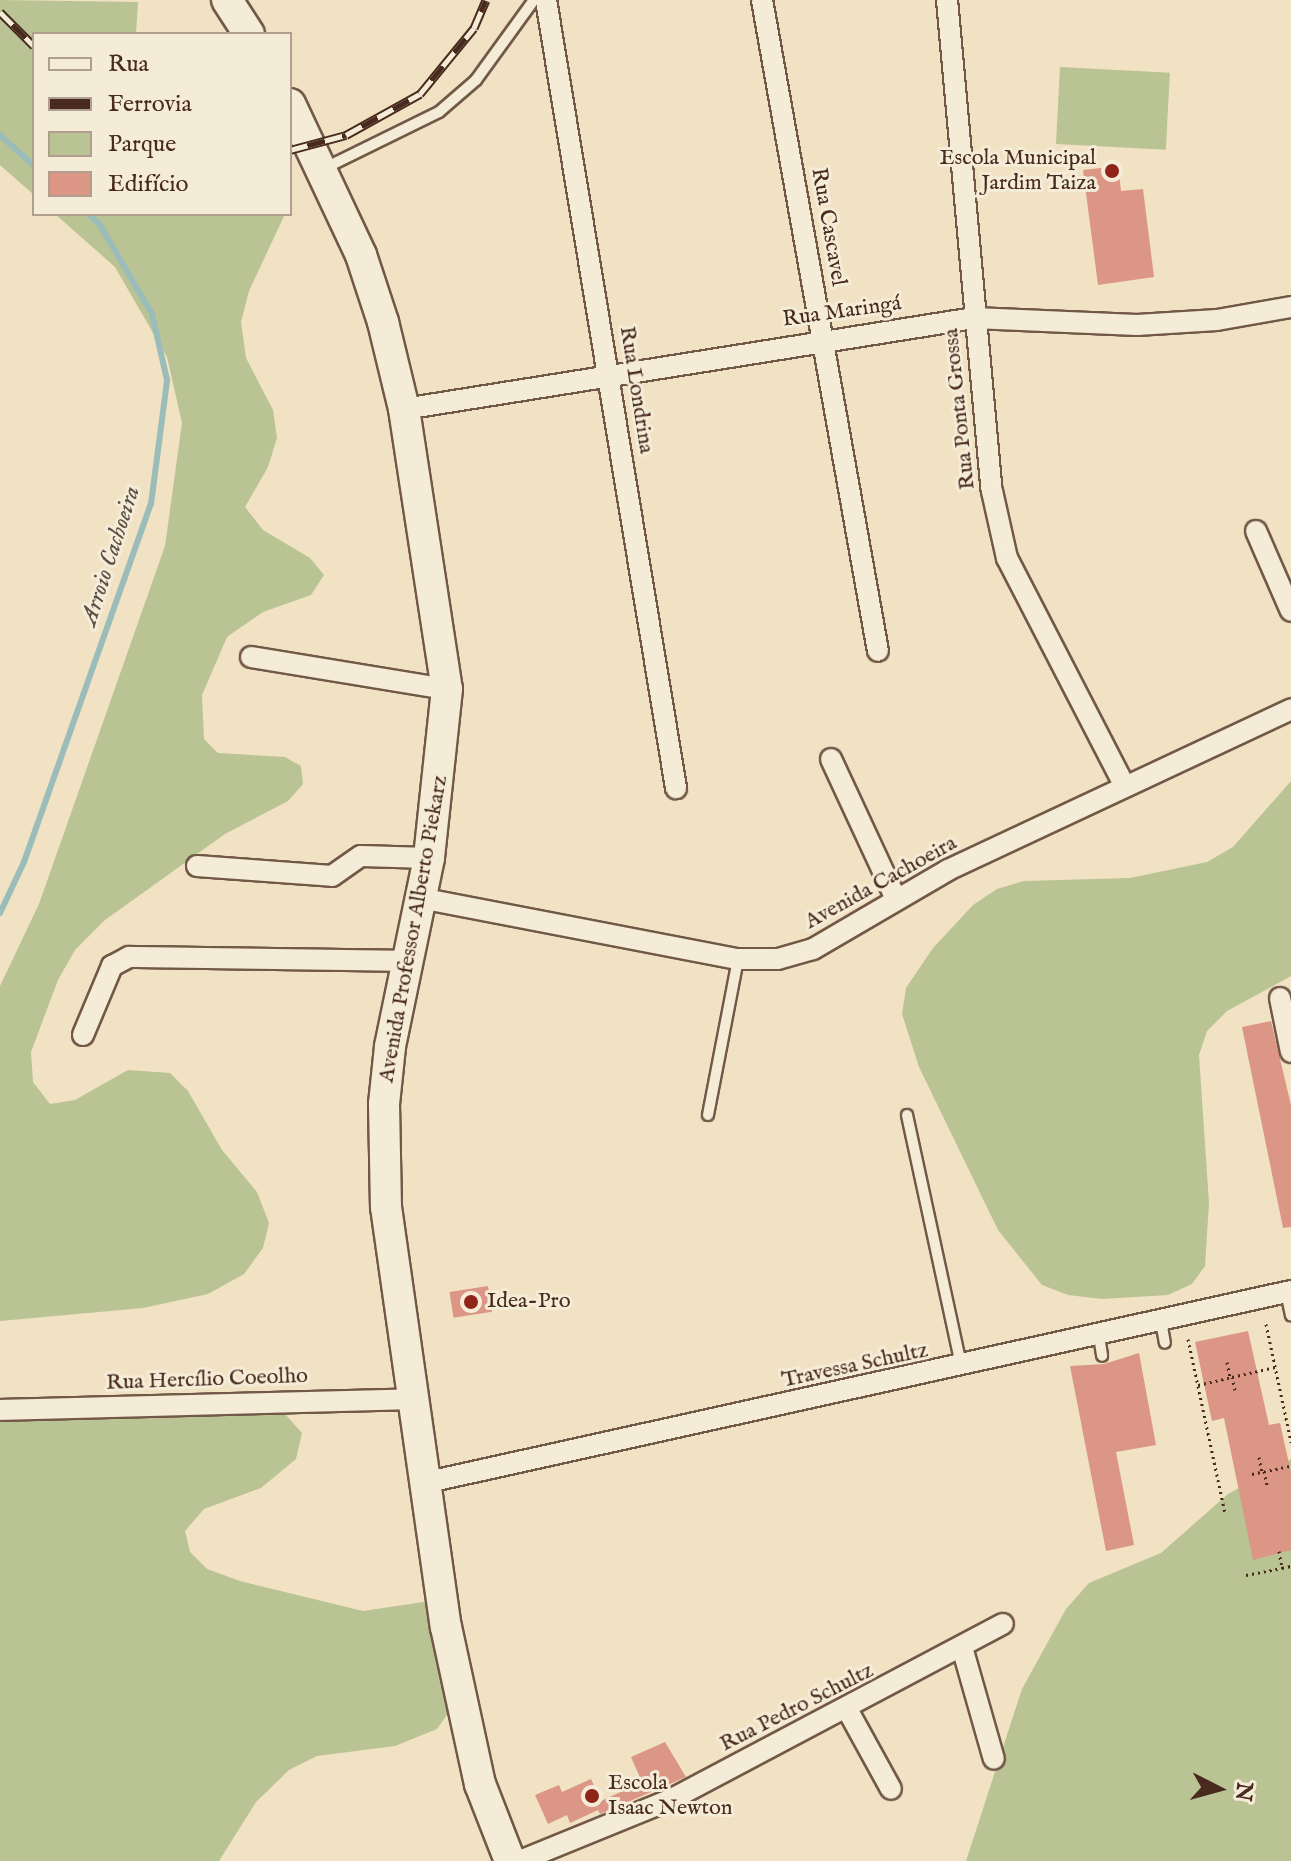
<!DOCTYPE html>
<html>
<head>
<meta charset="utf-8">
<style>
	body { margin:0 }
	#map { position:relative; width:1291px; height:1861px; overflow:hidden; background:#f0e2c3; font-family:"IM FELL English",serif }
	div>[style] { position:absolute }
	.green>* { inset:0; background:#bac393; transform-origin:0 0 }
	.stream>* { height:6px; margin:-3px; padding:0 3px; transform-origin:3px; border-radius:3px; background:#9bbdb9 }
	.building>* { inset:0; background:#db9685; transform-origin:0 0 }
	.path>* { height:3px; margin-top:-1.5px; transform-origin:0; background:repeating-linear-gradient(90deg,#482a1e 0 2px,transparent 0 6px) }
	.roads { filter:drop-shadow(2px 0 #725847) drop-shadow(-2px 0 #725847) drop-shadow(0 2px #725847) drop-shadow(0 -2px #725847) }
	.lane>* { height:10px; margin:-5px; padding:0 5px; transform-origin:5px; border-radius:5px; background:#f5ecd8 }
	.street>* { height:20px; margin:-10px; padding:0 10px; transform-origin:10px; border-radius:10px; background:#f5ecd8 }
	.secondary>* { height:30px; margin:-15px; padding:0 15px; transform-origin:15px; border-radius:15px; background:#f5ecd8 }
	.rail>* { height:9px; margin-top:-4.5px; transform-origin:0; background:repeating-linear-gradient(90deg,#f5ecd8 0 18px,#482a1e 0 36px); box-sizing:border-box; border-block:2px solid #482a1e }
	.dots>* { width:22px; height:22px; translate:-50% -50%; box-sizing:border-box; border:4px solid #f5ecd8; border-radius:50% }
	span { translate:-50% -50%; white-space:nowrap; text-align:center; line-height:1.15; -webkit-text-stroke:6px #f5ecd8; paint-order:stroke }
	.poi-label { font-size:22px; color:#482a1e }
	.right { translate:-100% -50%; text-align:right }
	.left { translate:0 -50%; text-align:left }
	.street-label { font-size:22px; color:#482a1e }
	.water-label { font-size:24px; color:#5d4f45; font-style:italic }
	.legend { position:absolute; left:32px; top:32px; width:260px; height:184px; box-sizing:border-box; background:#f5ecd8; border:2px solid #b09e8e; margin:0; padding:10px 14px; list-style:none; font-size:24px; color:#482a1e }
	.legend li { display:flex; align-items:center; gap:16px; height:40px }
	.legend b { width:40px; border:2px solid #b09e8e }
	.north { position:absolute; left:1179px; top:1749px; width:80px; height:80px; -webkit-text-stroke:6px #f5ecd8; paint-order:stroke; rotate:96deg; font-size:22px; font-weight:700; line-height:32px; text-align:center; color:#482a1e }
	.north::after { content:''; display:block; margin:auto; width:28px; height:36px; background:#482a1e; clip-path:polygon(50% 0,100% 100%,50% 72%,0 100%) }
</style>
</head>
<body>
<div id="map">
	<div class="green">
		<div style="clip-path:polygon(0 0,138px 2px,136px 34px,34px 34px,34px 195px,0 165px)"></div>
		<div style="left:1060px;top:67px;width:110px;height:77px;rotate:3deg"></div>
		<div style="clip-path:polygon(55px 214px,285px 214px,249px 291px,241px 322px,246px 358px,273px 410px,277px 438px,268px 467px,245px 507px,263px 530px,310px 558px,324px 575px,311px 595px,263px 612px,227px 637px,202px 695px,204px 739px,218px 753px,285px 757px,301px 766px,303px 784px,288px 801px,225px 834px,105px 920px,75px 950px,58px 980px,31px 1052px,33px 1082px,50px 1104px,75px 1100px,128px 1070px,170px 1073px,188px 1091px,222px 1150px,257px 1192px,269px 1223px,263px 1248px,244px 1274px,208px 1294px,143px 1308px,0 1321px,0 986px,39px 904px,165px 546px,182px 423px,167px 357px,115px 267px)"></div>
		<div style="clip-path:polygon(1291px 781px,1291px 976px,1227px 1011px,1207px 1031px,1199px 1055px,1209px 1203px,1205px 1266px,1192px 1284px,1168px 1295px,1102px 1299px,1068px 1295px,1042px 1285px,998px 1230px,919px 1067px,902px 1014px,906px 988px,933px 948px,973px 905px,997px 889px,1024px 881px,1130px 878px,1207px 862px,1233px 847px)"></div>
		<div style="clip-path:polygon(252px 1409px,284px 1413px,302px 1433px,296px 1459px,261px 1488px,204px 1509px,185px 1531px,190px 1552px,207px 1569px,240px 1581px,363px 1611px,430px 1601px,451px 1709px,437px 1729px,395px 1746px,317px 1756px,289px 1770px,256px 1802px,219px 1861px,0 1861px,0 1413px)"></div>
		<div style="clip-path:polygon(1291px 1459px,1291px 1861px,966px 1861px,1022px 1689px,1066px 1609px,1089px 1583px,1161px 1553px,1228px 1494px)"></div>
	</div>
	<div class="stream">
		<div style="left:0;top:135px;width:46px;rotate:42.4deg"></div>
		<div style="left:0;top:913px;width:56px;rotate:-64.8deg"></div>
		<div style="left:24px;top:862px;width:380px;rotate:-70.5deg"></div>
		<div style="left:151px;top:504px;width:125px;rotate:-82.6deg"></div>
		<div style="left:167px;top:380px;width:68px;rotate:-102.8deg"></div>
		<div style="left:152px;top:314px;width:103px;rotate:-120.3deg"></div>
		<div style="left:100px;top:225px;width:16px;rotate:-137deg"></div>
	</div>
	<div class="building">
		<div style="clip-path:polygon(1118px 166px,1121px 191px,1143px 189px,1154px 277px,1098px 285px,1083px 170px)"></div>
		<div style="clip-path:polygon(1271px 1021px,1291px 1105px,1291px 1227px,1283px 1228px,1242px 1027px)"></div>
		<div style="left:488px;top:1286px;width:26px;height:39px;rotate:81deg"></div>
		<div style="clip-path:polygon(1248px 1331px,1269px 1425px,1280px 1423px,1291px 1473px,1291px 1550px,1253px 1560px,1224px 1418px,1212px 1421px,1195px 1342px)"></div>
		<div style="clip-path:polygon(1139px 1353px,1156px 1445px,1116px 1452px,1134px 1545px,1106px 1551px,1070px 1366px,1104px 1364px)"></div>
		<div style="clip-path:polygon(665px 1742px,686px 1777px,600px 1814px,598px 1810px,570px 1823px,567px 1815px,548px 1824px,535px 1795px,559px 1785px,562px 1792px,591px 1779px,601px 1801px,642px 1782px,631px 1757px)"></div>
	</div>
	<div class="path">
		<div style="left:1266px;top:1324px;width:121px;rotate:78deg"></div>
		<div style="left:1188px;top:1339px;width:178px;rotate:78deg"></div>
		<div style="left:1227px;top:1362px;width:16px;rotate:79deg"></div>
		<div style="left:1198px;top:1385px;width:35px;rotate:-13deg"></div>
		<div style="left:1235px;top:1390px;width:13px;rotate:-103deg"></div>
		<div style="left:1232px;top:1377px;width:44px;rotate:-13.1deg"></div>
		<div style="left:1259px;top:1457px;width:15px;rotate:79deg"></div>
		<div style="left:1264px;top:1471px;width:14px;rotate:78deg"></div>
		<div style="left:1252px;top:1474px;width:40px;rotate:-12deg"></div>
		<div style="left:1279px;top:1551px;width:17px;rotate:80deg"></div>
		<div style="left:1282px;top:1568px;width:9px;rotate:-13deg"></div>
		<div style="left:1246px;top:1575px;width:37px;rotate:-11deg"></div>
	</div>
	<div class="roads">
		<div class="lane">
			<div style="left:325px;top:168px;width:127px;rotate:-26.2deg"></div>
			<div style="left:439px;top:112px;width:49px;rotate:-40.9deg"></div>
			<div style="left:476px;top:80px;width:99px;rotate:-54.1deg"></div>
			<div style="left:708px;top:1115px;width:159px;rotate:-79.1deg"></div>
			<div style="left:907px;top:1115px;width:256px;rotate:77.8deg"></div>
			<div style="left:1286px;top:1292px;width:24px;rotate:78deg"></div>
			<div style="left:1161px;top:1321px;width:22px;rotate:80deg"></div>
			<div style="left:1099px;top:1336px;width:20px;rotate:81deg"></div>
		</div>
		<div class="street">
			<div style="left:546px;top:0;width:799px;rotate:80.63deg"></div>
			<div style="left:762px;top:0;width:661px;rotate:79.9deg"></div>
			<div style="left:947px;top:0;width:493px;rotate:84.8deg"></div>
			<div style="left:992px;top:491px;width:69px;rotate:77.4deg"></div>
			<div style="left:1007px;top:558px;width:255px;rotate:62.7deg"></div>
			<div style="left:404px;top:409px;width:577px;rotate:-9.07deg"></div>
			<div style="left:974px;top:318px;width:163px;rotate:2.5deg"></div>
			<div style="left:1137px;top:325px;width:80px;rotate:-3.6deg"></div>
			<div style="left:1217px;top:320px;width:75px;rotate:-10deg"></div>
			<div style="left:1256px;top:531px;width:87px;rotate:66.4deg"></div>
			<div style="left:251px;top:657px;width:199px;rotate:9.3deg"></div>
			<div style="left:831px;top:759px;width:154px;rotate:65.1deg"></div>
			<div style="left:197px;top:866px;width:135px;rotate:4.2deg"></div>
			<div style="left:332px;top:876px;width:35px;rotate:-35deg"></div>
			<div style="left:361px;top:856px;width:68px;rotate:1.7deg"></div>
			<div style="left:420px;top:898px;width:324px;rotate:10.9deg"></div>
			<div style="left:738px;top:959px;width:40px"></div>
			<div style="left:778px;top:959px;width:36px;rotate:-16deg"></div>
			<div style="left:813px;top:949px;width:156px;rotate:-30.3deg"></div>
			<div style="left:948px;top:870px;width:379px;rotate:-25.1deg"></div>
			<div style="left:1280px;top:998px;width:55px;rotate:78.5deg"></div>
			<div style="left:83px;top:1035px;width:75px;rotate:-67.2deg"></div>
			<div style="left:112px;top:966px;width:19px;rotate:-28deg"></div>
			<div style="left:129px;top:957px;width:275px;rotate:0.8deg"></div>
			<div style="left:0;top:1410px;width:415px;rotate:-1.5deg"></div>
			<div style="left:428px;top:1482px;width:884px;rotate:-12.48deg"></div>
			<div style="left:962px;top:1647px;width:116px;rotate:74.1deg"></div>
			<div style="left:847px;top:1709px;width:91px;rotate:61.2deg"></div>
			<div style="left:520px;top:1861px;width:166px;rotate:-22.2deg"></div>
			<div style="left:674px;top:1798px;width:372px;rotate:-27.9deg"></div>
		</div>
		<div class="secondary">
			<div style="left:227px;top:0;width:40px;rotate:57.1deg"></div>
			<div style="left:290px;top:104px;width:167px;rotate:64.8deg"></div>
			<div style="left:361px;top:255px;width:71px;rotate:71.8deg"></div>
			<div style="left:383px;top:322px;width:89px;rotate:76.4deg"></div>
			<div style="left:404px;top:409px;width:283px;rotate:81.3deg"></div>
			<div style="left:447px;top:689px;width:170px;rotate:96.1deg"></div>
			<div style="left:429px;top:858px;width:193px;rotate:101.7deg"></div>
			<div style="left:390px;top:1047px;width:57px;rotate:96deg"></div>
			<div style="left:384px;top:1104px;width:103px;rotate:88.9deg"></div>
			<div style="left:386px;top:1207px;width:424px;rotate:81.9deg"></div>
			<div style="left:446px;top:1627px;width:161px;rotate:77.8deg"></div>
			<div style="left:480px;top:1784px;width:83px;rotate:68.7deg"></div>
		</div>
	</div>
	<div class="rail">
		<div style="left:0;top:12px;width:48px;rotate:45deg"></div>
		<div style="left:290px;top:150px;width:58px;rotate:-15deg"></div>
		<div style="left:346px;top:135px;width:85px;rotate:-29deg"></div>
		<div style="left:420px;top:94px;width:85px;rotate:-50.7deg"></div>
		<div style="left:474px;top:28px;width:30px;rotate:-67deg"></div>
	</div>
	<div class="dots">
		<div style="left:1112px;top:171px;background:#8f2418"></div>
		<div style="left:471px;top:1302px;background:#8f2418"></div>
		<div style="left:592px;top:1796px;background:#8f2418"></div>
	</div>
	<div class="poi-label">
		<span class="right" style="left:1096px;top:171px">Escola Municipal<br>Jardim Taiza</span>
		<span class="left" style="left:487px;top:1302px">Idea-Pro</span>
		<span class="left" style="left:608px;top:1796px">Escola<br>Isaac Newton</span>
	</div>
	<div class="street-label">
		<span style="left:828px;top:227px;rotate:80deg">Rua Cascavel</span>
		<span style="left:842px;top:312px;rotate:-8deg">Rua Maringá</span>
		<span style="left:636px;top:390px;rotate:81deg">Rua Londrina</span>
		<span style="left:960px;top:409px;rotate:-96deg">Rua Ponta Grossa</span>
		<span style="left:881px;top:883px;rotate:-29deg">Avenida Cachoeira</span>
		<span style="left:414px;top:929px;rotate:-80deg">Avenida Professor Alberto Piekarz</span>
		<span style="left:855px;top:1366px;rotate:-12deg">Travessa Schultz</span>
		<span style="left:207px;top:1380px;rotate:-2deg">Rua Hercílio Coeolho</span>
		<span style="left:797px;top:1708px;rotate:-27deg">Rua Pedro Schultz</span>
	</div>
	<div class="water-label">
		<span style="left:111px;top:556px;rotate:-72deg">Arroio Cachoeira</span>
	</div>
	<ul class="legend">
	<li><b style="height:10px;background:#f5ecd8"></b>Rua</li>
	<li><b style="height:10px;background:#482a1e"></b>Ferrovia</li>
	<li><b style="height:22px;background:#bac393"></b>Parque</li>
	<li><b style="height:22px;background:#db9685"></b>Edifício</li>
	</ul>
	<div class="north">N</div>
</div>
</body>
</html>
